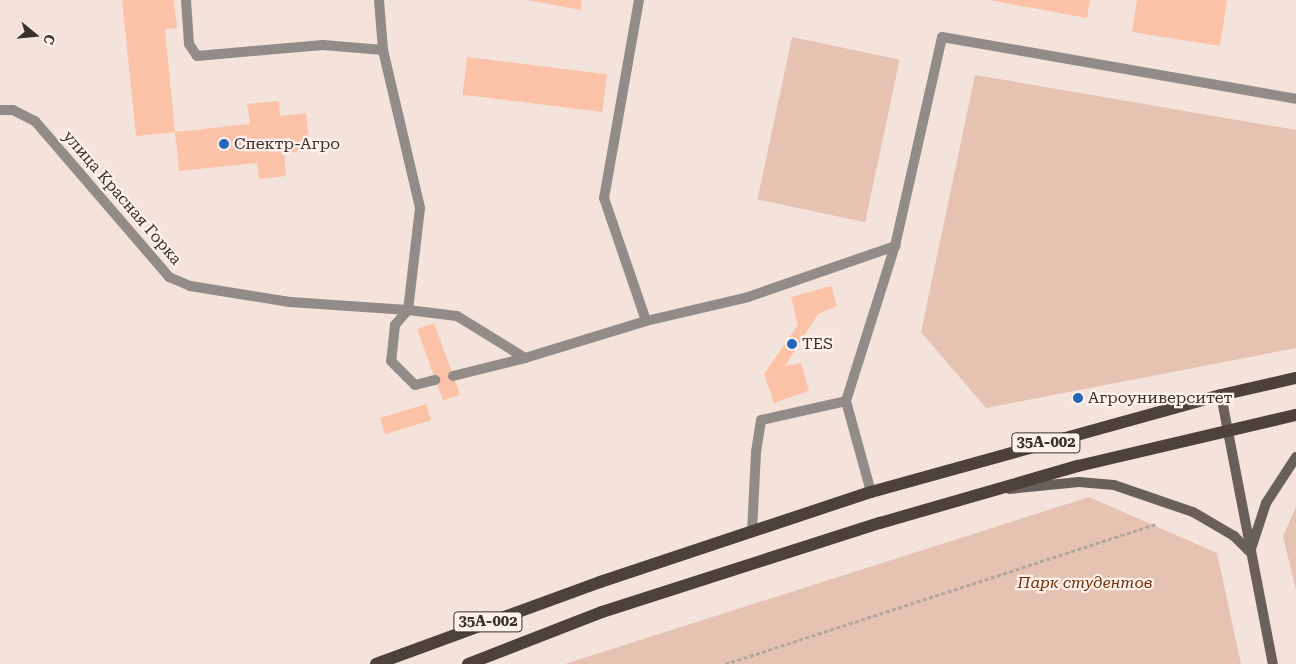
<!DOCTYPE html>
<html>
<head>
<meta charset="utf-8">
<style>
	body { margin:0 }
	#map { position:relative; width:1296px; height:664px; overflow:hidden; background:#f3e3db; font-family:"Roboto Serif",serif }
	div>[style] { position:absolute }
	.green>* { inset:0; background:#e5c2b2; transform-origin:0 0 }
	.building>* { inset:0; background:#fbc2a8; transform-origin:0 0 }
	.path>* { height:3px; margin-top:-1.5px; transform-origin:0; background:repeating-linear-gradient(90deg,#b2a69f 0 4px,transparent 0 6.5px) }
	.lane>* { height:10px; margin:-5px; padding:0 5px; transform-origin:5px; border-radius:5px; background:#928b88 }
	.street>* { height:10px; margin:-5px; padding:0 5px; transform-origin:5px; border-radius:5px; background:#928b88 }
	.secondary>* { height:10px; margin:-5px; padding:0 5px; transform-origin:5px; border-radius:5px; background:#695f5b }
	.primary>* { height:12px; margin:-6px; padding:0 6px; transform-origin:6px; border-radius:6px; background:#4d413c }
	.dots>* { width:14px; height:14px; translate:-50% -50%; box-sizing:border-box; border:2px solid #fef1eb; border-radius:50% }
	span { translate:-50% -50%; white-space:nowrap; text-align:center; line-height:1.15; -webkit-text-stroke:4.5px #fef1eb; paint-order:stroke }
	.shield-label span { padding:1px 4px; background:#fef1eb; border:1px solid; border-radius:4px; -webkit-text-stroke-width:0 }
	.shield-label { font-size:15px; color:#38322f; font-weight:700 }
	.poi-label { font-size:16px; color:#38322f }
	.left { translate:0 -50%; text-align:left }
	.street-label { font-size:16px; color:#38322f }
	.park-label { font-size:16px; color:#712f08; font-style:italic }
	.north { position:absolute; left:10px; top:10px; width:50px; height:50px; -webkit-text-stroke:4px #fef1eb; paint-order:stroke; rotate:107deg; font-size:14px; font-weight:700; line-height:20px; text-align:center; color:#38322f }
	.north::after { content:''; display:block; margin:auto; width:18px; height:22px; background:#38322f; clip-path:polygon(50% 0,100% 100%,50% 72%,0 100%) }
</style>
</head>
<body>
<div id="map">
	<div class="green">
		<div style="left:792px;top:37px;width:110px;height:166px;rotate:12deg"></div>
		<div style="clip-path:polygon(975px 75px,1296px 130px,1296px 348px,986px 408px,921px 332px)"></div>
		<div style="clip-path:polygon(1089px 497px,1217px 553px,1241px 664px,565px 664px)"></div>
		<div style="clip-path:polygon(1296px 507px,1296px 590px,1283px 536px)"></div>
	</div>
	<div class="building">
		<div style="clip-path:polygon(122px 0,174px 0,177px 28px,165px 29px,175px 132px,250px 124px,247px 104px,279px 101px,280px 116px,306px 113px,310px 150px,284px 153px,286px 176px,259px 179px,257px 163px,179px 171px,175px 132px,136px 136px)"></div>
		<div style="clip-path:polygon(527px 0,582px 0,581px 10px)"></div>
		<div style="clip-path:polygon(988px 0,1090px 0,1087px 18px)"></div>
		<div style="clip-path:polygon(1137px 0,1227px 0,1220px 46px,1132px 32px)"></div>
		<div style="left:467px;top:57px;width:141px;height:38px;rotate:7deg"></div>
		<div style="clip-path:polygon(831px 286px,837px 306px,818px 314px,785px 366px,801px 363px,809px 391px,774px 403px,764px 374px,798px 325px,791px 297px)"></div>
		<div style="left:434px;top:323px;width:76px;height:18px;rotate:70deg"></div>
		<div style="left:426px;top:404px;width:17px;height:48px;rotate:73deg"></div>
	</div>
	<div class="path">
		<div style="left:725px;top:664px;width:455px;rotate:-18deg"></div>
	</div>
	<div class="lane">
		<div style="left:186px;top:0;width:44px;rotate:86.1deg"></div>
		<div style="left:189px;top:44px;width:14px;rotate:56deg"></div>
		<div style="left:197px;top:56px;width:126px;rotate:-5deg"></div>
		<div style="left:323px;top:45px;width:60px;rotate:4.8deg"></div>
		<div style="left:379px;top:0;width:50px;rotate:85.4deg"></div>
		<div style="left:383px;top:50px;width:162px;rotate:76.8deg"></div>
		<div style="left:420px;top:208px;width:103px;rotate:96.7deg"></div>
		<div style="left:408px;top:310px;width:49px;rotate:7deg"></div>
		<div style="left:457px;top:316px;width:80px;rotate:31.7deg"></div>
		<div style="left:525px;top:358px;width:127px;rotate:-17deg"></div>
		<div style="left:408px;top:310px;width:20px;rotate:131deg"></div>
		<div style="left:395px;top:325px;width:36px;rotate:96deg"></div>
		<div style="left:391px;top:361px;width:34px;rotate:45deg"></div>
		<div style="left:415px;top:385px;width:21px;rotate:-14deg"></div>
		<div style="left:453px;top:376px;width:74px;rotate:-14deg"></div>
		<div style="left:752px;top:532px;width:80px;rotate:-87.1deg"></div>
		<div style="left:756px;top:452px;width:32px;rotate:-81deg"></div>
		<div style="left:761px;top:420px;width:87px;rotate:-12.6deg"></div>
	</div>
	<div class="street">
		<div style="left:639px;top:0;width:201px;rotate:100deg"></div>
		<div style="left:604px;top:198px;width:130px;rotate:71.1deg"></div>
		<div style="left:646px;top:321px;width:105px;rotate:-13.2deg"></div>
		<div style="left:748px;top:297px;width:156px;rotate:-19.1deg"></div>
		<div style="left:0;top:110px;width:13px"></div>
		<div style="left:13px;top:110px;width:25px;rotate:27deg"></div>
		<div style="left:35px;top:121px;width:206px;rotate:49.3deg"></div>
		<div style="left:169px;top:277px;width:23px;rotate:23deg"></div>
		<div style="left:190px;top:286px;width:101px;rotate:9.1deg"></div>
		<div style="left:290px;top:302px;width:118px;rotate:3.9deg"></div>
		<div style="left:871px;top:492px;width:94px;rotate:-105.4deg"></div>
		<div style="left:846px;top:401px;width:163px;rotate:-72.5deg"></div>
		<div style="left:895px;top:246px;width:214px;rotate:-77.3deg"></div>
		<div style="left:942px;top:37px;width:359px;rotate:9.9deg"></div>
	</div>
	<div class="secondary">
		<div style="left:1221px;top:395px;width:274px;rotate:79.1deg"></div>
		<div style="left:1009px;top:489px;width:70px;rotate:-5.7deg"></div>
		<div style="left:1079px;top:482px;width:35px;rotate:5deg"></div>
		<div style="left:1114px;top:485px;width:83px;rotate:18.9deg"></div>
		<div style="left:1193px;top:512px;width:48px;rotate:30.3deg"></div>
		<div style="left:1234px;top:536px;width:23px;rotate:45deg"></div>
		<div style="left:1251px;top:549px;width:48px;rotate:-71.9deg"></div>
		<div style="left:1266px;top:503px;width:55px;rotate:-56.9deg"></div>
	</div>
	<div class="primary">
		<div style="left:376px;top:664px;width:239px;rotate:-20.1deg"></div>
		<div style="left:600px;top:582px;width:286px;rotate:-18.4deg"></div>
		<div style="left:871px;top:492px;width:363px;rotate:-15.5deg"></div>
		<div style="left:1221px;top:395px;width:77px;rotate:-12.8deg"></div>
		<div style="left:468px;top:664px;width:144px;rotate:-21.2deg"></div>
		<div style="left:602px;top:612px;width:292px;rotate:-17.8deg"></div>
		<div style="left:880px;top:523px;width:206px;rotate:-16.1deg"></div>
		<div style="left:1078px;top:466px;width:224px;rotate:-13.2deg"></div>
	</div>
	<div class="dots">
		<div style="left:224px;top:144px;background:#2366b7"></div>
		<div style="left:792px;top:344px;background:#2366b7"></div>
		<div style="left:1078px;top:398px;background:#2366b7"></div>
	</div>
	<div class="shield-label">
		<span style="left:1046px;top:443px">35А-002</span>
		<span style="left:488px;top:622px">35А-002</span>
	</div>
	<div class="poi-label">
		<span class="left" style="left:234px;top:144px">Спектр-Агро</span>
		<span class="left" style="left:802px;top:344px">TES</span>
		<span class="left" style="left:1088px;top:398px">Агроуниверситет</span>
	</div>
	<div class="street-label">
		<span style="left:122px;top:198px;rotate:49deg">улица Красная Горка</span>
	</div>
	<div class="park-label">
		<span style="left:1085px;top:583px">Парк студентов</span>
	</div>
	<div class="north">С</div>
</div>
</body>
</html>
